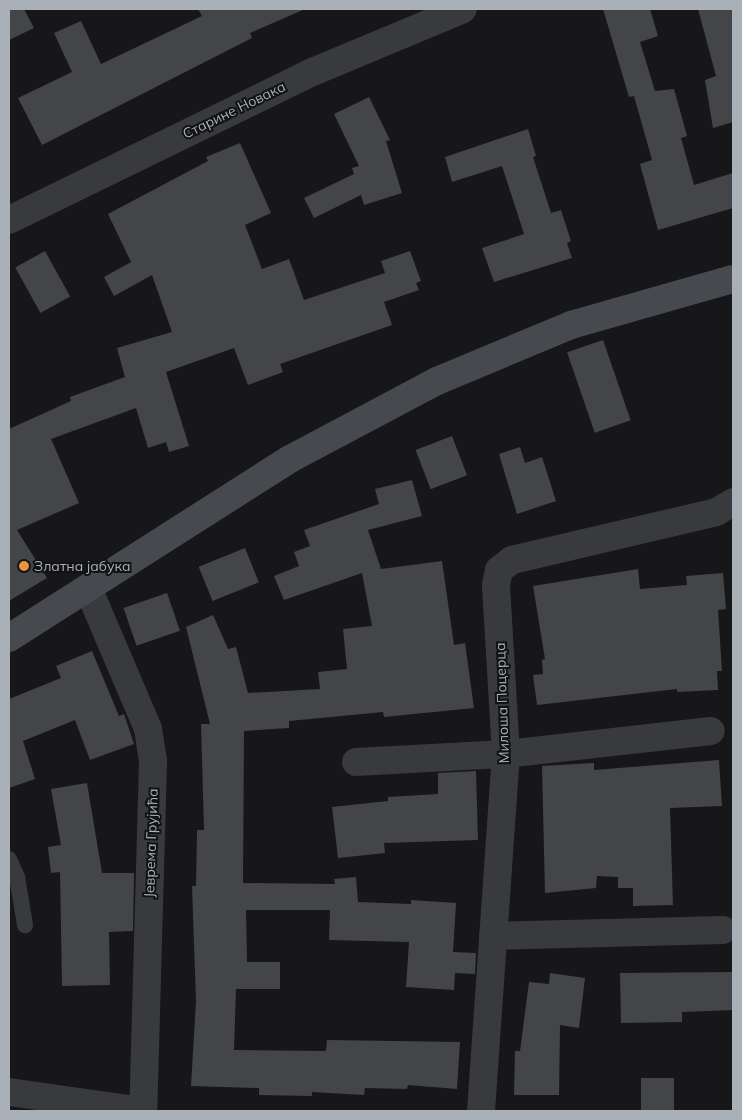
<!DOCTYPE html>
<html>
<head>
<meta charset="utf-8">
<style>
	body { margin:0 }
	#map { position:relative; width:742px; height:1120px; overflow:hidden; background:#171719; font-family:Mulish,sans-serif }
	div>[style] { position:absolute }
	.building>* { inset:0; background:#434549; transform-origin:0 0 }
	.lane>* { height:16px; margin:-8px; padding:0 8px; transform-origin:8px; border-radius:8px; background:#383a3e }
	.street>* { height:28px; margin:-14px; padding:0 14px; transform-origin:14px; border-radius:14px; background:#383a3e }
	.secondary>* { height:28px; margin:-14px; padding:0 14px; transform-origin:14px; border-radius:14px; background:#46494d }
	.dots>* { width:14px; height:14px; translate:-50% -50%; box-sizing:border-box; border:2px solid #121214; border-radius:50% }
	span { translate:-50% -50%; white-space:nowrap; text-align:center; line-height:1.15; -webkit-text-stroke:4px #121214; paint-order:stroke }
	.street-label { font-size:14px; color:#a9b0b8 }
	.poi-label { font-size:14px; color:#a9b0b8 }
	.left { translate:0 -50%; text-align:left }
	.frame { position:absolute; inset:0; border:10px solid #a9b0b8; pointer-events:none }
</style>
</head>
<body>
<div id="map">
	<div class="building">
		<div style="clip-path:polygon(9px 9px,24px 9px,34px 28px,9px 40px)"></div>
		<div style="clip-path:polygon(198px 9px,305px 9px,250px 33px,252px 38px,42px 145px,18px 98px,72px 72px,54px 33px,81px 21px,101px 64px,202px 16px)"></div>
		<div style="clip-path:polygon(603px 9px,650px 9px,658px 36px,640px 42px,655px 91px,674px 89px,687px 136px,681px 138px,694px 185px,733px 173px,733px 208px,658px 230px,640px 164px,652px 160px,634px 96px,629px 97px)"></div>
		<div style="clip-path:polygon(698px 9px,733px 9px,733px 122px,713px 128px,705px 80px,716px 76px)"></div>
		<div style="clip-path:polygon(369px 97px,390px 140px,386px 141px,402px 193px,364px 205px,361px 195px,314px 218px,304px 198px,354px 174px,352px 168px,359px 166px,334px 114px)"></div>
		<div style="clip-path:polygon(528px 129px,536px 156px,533px 157px,551px 213px,561px 210px,571px 241px,567px 243px,572px 258px,494px 282px,482px 248px,524px 234px,502px 166px,452px 182px,445px 157px)"></div>
		<div style="clip-path:polygon(240px 143px,271px 213px,245px 225px,262px 269px,289px 259px,304px 300px,385px 273px,381px 261px,410px 251px,421px 281px,416px 283px,419px 290px,384px 302px,392px 325px,280px 364px,283px 372px,248px 385px,234px 348px,166px 372px,189px 446px,169px 452px,166px 442px,148px 448px,136px 408px,51px 439px,79px 503px,17px 530px,47px 578px,9px 601px,9px 429px,71px 401px,70px 397px,125px 377px,117px 348px,172px 332px,152px 275px,114px 296px,104px 277px,131px 262px,108px 214px,208px 161px,206px 157px)"></div>
		<div style="left:45px;top:251px;width:52px;height:34px;rotate:61deg"></div>
		<div style="left:603px;top:340px;width:85px;height:38px;rotate:71deg"></div>
		<div style="left:452px;top:436px;width:42px;height:39px;rotate:69deg"></div>
		<div style="clip-path:polygon(520px 447px,525px 463px,542px 457px,556px 501px,517px 514px,499px 454px)"></div>
		<div style="clip-path:polygon(412px 480px,422px 516px,368px 530px,381px 569px,442px 561px,454px 645px,465px 643px,474px 708px,384px 717px,383px 712px,289px 721px,289px 728px,244px 731px,243px 883px,335px 884px,334px 879px,356px 877px,358px 902px,411px 904px,411px 900px,456px 903px,453px 952px,476px 953px,475px 974px,455px 973px,454px 990px,406px 987px,409px 942px,329px 940px,330px 910px,246px 910px,247px 962px,280px 962px,280px 989px,236px 989px,234px 1050px,326px 1051px,327px 1040px,460px 1042px,457px 1089px,408px 1085px,407px 1089px,365px 1088px,364px 1095px,312px 1092px,312px 1096px,259px 1095px,259px 1088px,191px 1086px,196px 1001px,192px 886px,196px 886px,197px 830px,204px 830px,201px 724px,210px 724px,186px 627px,213px 615px,228px 649px,236px 647px,248px 693px,320px 689px,318px 672px,347px 669px,343px 629px,372px 626px,362px 573px,284px 600px,274px 576px,299px 566px,294px 552px,310px 546px,304px 530px,379px 504px,375px 489px)"></div>
		<div style="left:245px;top:548px;width:37px;height:50px;rotate:68deg"></div>
		<div style="clip-path:polygon(638px 569px,640px 589px,687px 585px,686px 576px,723px 573px,726px 609px,718px 610px,722px 671px,717px 671px,718px 690px,677px 692px,677px 689px,537px 705px,533px 675px,543px 674px,542px 660px,545px 659px,533px 586px)"></div>
		<div style="left:167px;top:593px;width:40px;height:46px;rotate:71deg"></div>
		<div style="clip-path:polygon(92px 651px,119px 716px,124px 714px,134px 744px,90px 760px,75px 720px,23px 741px,35px 779px,9px 788px,9px 699px,61px 678px,56px 666px)"></div>
		<div style="clip-path:polygon(719px 760px,722px 806px,670px 808px,673px 905px,633px 906px,633px 888px,618px 888px,618px 877px,597px 876px,596px 888px,545px 893px,542px 766px,594px 763px,594px 770px)"></div>
		<div style="clip-path:polygon(476px 771px,478px 840px,384px 843px,385px 853px,338px 858px,332px 807px,388px 801px,388px 797px,438px 794px,438px 773px)"></div>
		<div style="clip-path:polygon(87px 783px,102px 873px,134px 873px,133px 931px,109px 932px,110px 985px,62px 986px,60px 872px,51px 873px,48px 847px,61px 845px,51px 789px)"></div>
		<div style="clip-path:polygon(733px 972px,733px 1010px,682px 1012px,682px 1022px,621px 1023px,620px 973px)"></div>
		<div style="clip-path:polygon(550px 973px,585px 978px,579px 1028px,560px 1025px,559px 1095px,514px 1095px,515px 1051px,520px 1051px,529px 982px,549px 984px)"></div>
		<div style="left:641px;top:1078px;width:33px;height:33px"></div>
	</div>
	<div class="lane">
		<div style="left:9px;top:859px;width:20px;rotate:66deg"></div>
		<div style="left:17px;top:877px;width:49px;rotate:80.5deg"></div>
	</div>
	<div class="street">
		<div style="left:9px;top:220px;width:340px;rotate:-26deg"></div>
		<div style="left:315px;top:71px;width:160px;rotate:-22.7deg"></div>
		<div style="left:88px;top:588px;width:153px;rotate:66.9deg"></div>
		<div style="left:148px;top:729px;width:33px;rotate:81deg"></div>
		<div style="left:153px;top:762px;width:349px;rotate:91.6deg"></div>
		<div style="left:356px;top:762px;width:150px;rotate:-3.1deg"></div>
		<div style="left:506px;top:754px;width:206px;rotate:-6.4deg"></div>
		<div style="left:493px;top:936px;width:230px;rotate:-1.5deg"></div>
		<div style="left:9px;top:1092px;width:135px;rotate:8.1deg"></div>
		<div style="left:481px;top:1111px;width:358px;rotate:-86deg"></div>
		<div style="left:506px;top:754px;width:169px;rotate:-93.4deg"></div>
		<div style="left:496px;top:585px;width:15px;rotate:-79deg"></div>
		<div style="left:499px;top:570px;width:16px;rotate:-38deg"></div>
		<div style="left:512px;top:560px;width:210px;rotate:-13.2deg"></div>
		<div style="left:716px;top:512px;width:20px;rotate:-30deg"></div>
	</div>
	<div class="secondary">
		<div style="left:9px;top:638px;width:333px;rotate:-32.5deg"></div>
		<div style="left:290px;top:459px;width:166px;rotate:-28deg"></div>
		<div style="left:437px;top:381px;width:145px;rotate:-22.7deg"></div>
		<div style="left:571px;top:325px;width:168px;rotate:-15.9deg"></div>
	</div>
	<div class="dots">
		<div style="left:24px;top:566px;background:#eb943d"></div>
	</div>
	<div class="street-label">
		<span style="left:234px;top:110px;rotate:-26deg">Старине Новака</span>
		<span style="left:502px;top:703px;rotate:-92deg">Милоша Поцерца</span>
		<span style="left:151px;top:843px;rotate:-88deg">Јеврема Грујића</span>
	</div>
	<div class="poi-label">
		<span class="left" style="left:34px;top:566px">Златна јабука</span>
	</div>
	<div class="frame"></div>
</div>
</body>
</html>
